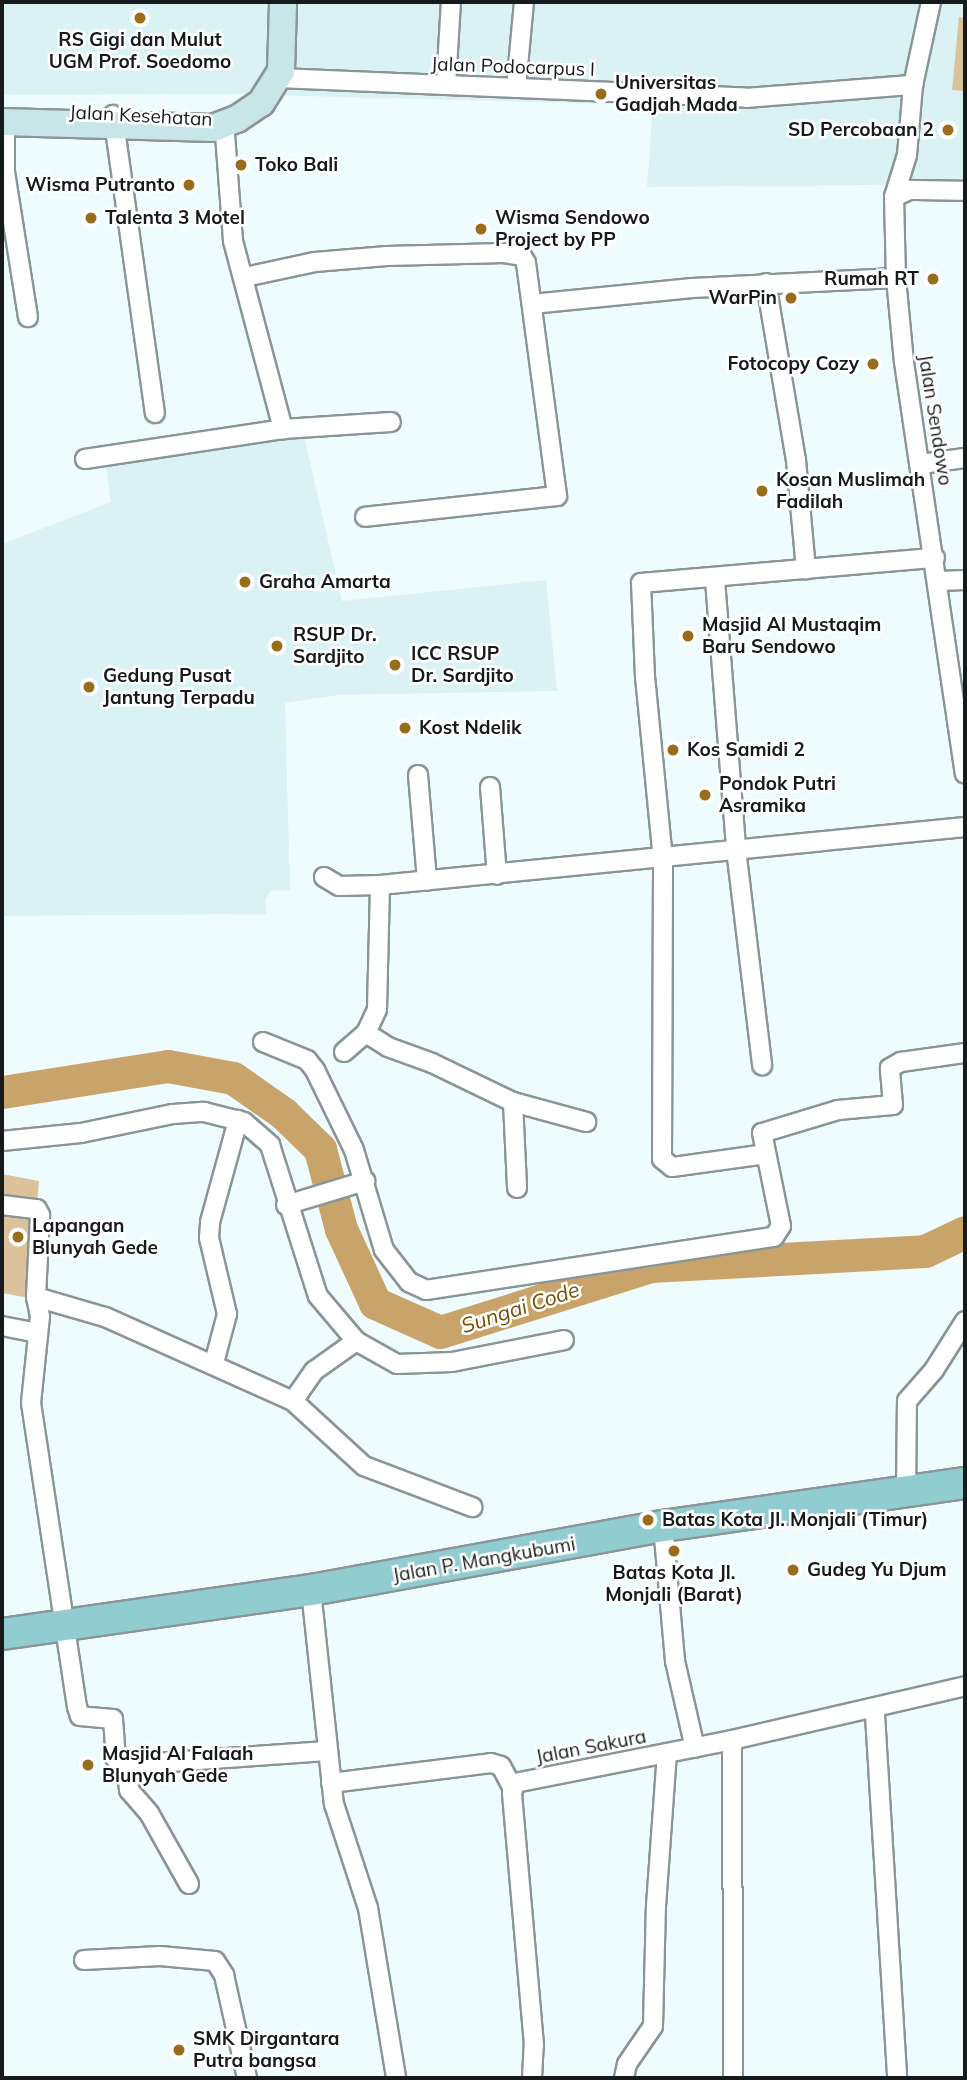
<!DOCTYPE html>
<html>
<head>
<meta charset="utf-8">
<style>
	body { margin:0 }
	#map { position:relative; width:967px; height:2080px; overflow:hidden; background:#effcfd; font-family:Mulish,sans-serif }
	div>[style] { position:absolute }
	.built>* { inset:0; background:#dbf2f4 }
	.green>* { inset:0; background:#dbc29b }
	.river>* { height:33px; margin:-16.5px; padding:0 16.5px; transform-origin:16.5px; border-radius:16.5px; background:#c9a46a }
	.roads { filter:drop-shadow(2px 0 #899596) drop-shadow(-2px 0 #899596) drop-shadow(0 2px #899596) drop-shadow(0 -2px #899596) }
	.street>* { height:18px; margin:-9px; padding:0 9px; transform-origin:9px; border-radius:9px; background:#fff }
	.secondary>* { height:26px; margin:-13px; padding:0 13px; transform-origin:13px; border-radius:13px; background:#c8e6e8 }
	.primary>* { height:30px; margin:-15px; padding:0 15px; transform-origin:15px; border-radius:15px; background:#91ccd1 }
	.dots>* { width:19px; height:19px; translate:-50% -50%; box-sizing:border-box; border:4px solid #fff; border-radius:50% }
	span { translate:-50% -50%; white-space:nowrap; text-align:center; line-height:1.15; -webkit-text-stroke:5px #fff; paint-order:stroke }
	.poi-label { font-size:19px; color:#161a1a; font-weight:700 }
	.left { translate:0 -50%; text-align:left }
	.right { translate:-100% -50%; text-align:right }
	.street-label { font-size:19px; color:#161a1a }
	.water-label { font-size:21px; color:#734f02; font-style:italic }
	.frame { position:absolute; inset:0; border:4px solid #161a1a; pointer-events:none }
</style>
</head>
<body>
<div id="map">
	<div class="built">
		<div style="clip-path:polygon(2px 2px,965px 2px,965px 184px,647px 187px,653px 105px,224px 94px,2px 95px)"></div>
		<div style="clip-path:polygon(277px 432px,304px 436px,342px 601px,546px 580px,557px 691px,338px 695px,285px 703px,290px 890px,272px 890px,265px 900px,266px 914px,2px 916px,2px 544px,111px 502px,106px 467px)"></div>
	</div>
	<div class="green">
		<div style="clip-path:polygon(959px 17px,965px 18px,965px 91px,952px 90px)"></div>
		<div style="clip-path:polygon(2px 1174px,39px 1181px,29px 1298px,2px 1293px)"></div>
	</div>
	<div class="river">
		<div style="left:2px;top:1092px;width:168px;rotate:-8.9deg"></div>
		<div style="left:168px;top:1066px;width:66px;rotate:10.5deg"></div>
		<div style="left:233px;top:1078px;width:61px;rotate:35deg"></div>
		<div style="left:283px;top:1113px;width:52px;rotate:44.2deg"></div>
		<div style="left:320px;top:1149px;width:83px;rotate:75.3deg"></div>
		<div style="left:341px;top:1229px;width:81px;rotate:65.3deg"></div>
		<div style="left:375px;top:1303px;width:71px;rotate:24deg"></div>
		<div style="left:440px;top:1332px;width:220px;rotate:-17.4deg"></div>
		<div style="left:650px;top:1266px;width:275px;rotate:-3.1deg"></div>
		<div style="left:925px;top:1251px;width:44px;rotate:-25.4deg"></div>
	</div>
	<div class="roads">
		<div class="street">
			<div style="left:931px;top:2px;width:85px;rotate:102.2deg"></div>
			<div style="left:913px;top:85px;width:70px;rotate:94.9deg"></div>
			<div style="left:907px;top:155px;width:44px;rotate:107.2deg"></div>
			<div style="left:894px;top:197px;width:81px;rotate:88.6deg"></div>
			<div style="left:896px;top:278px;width:84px;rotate:84.6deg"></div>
			<div style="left:904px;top:362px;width:416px;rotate:81.6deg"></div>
			<div style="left:278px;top:78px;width:468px;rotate:2.4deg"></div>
			<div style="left:746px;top:98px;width:168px;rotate:-4.5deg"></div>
			<div style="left:446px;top:85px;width:83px;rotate:-86.6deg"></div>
			<div style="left:516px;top:88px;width:86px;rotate:-84.7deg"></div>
			<div style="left:113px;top:115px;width:301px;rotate:82deg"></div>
			<div style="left:224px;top:121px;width:120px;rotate:85.7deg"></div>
			<div style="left:233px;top:241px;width:195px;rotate:75.1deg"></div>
			<div style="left:5px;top:122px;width:50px;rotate:90deg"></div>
			<div style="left:5px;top:172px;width:147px;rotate:81deg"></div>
			<div style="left:894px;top:197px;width:17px;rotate:-24deg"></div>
			<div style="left:910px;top:190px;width:55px;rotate:1deg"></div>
			<div style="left:245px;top:277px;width:72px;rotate:-12.1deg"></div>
			<div style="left:315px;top:262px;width:72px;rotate:-4.8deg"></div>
			<div style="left:387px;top:256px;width:117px;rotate:-1.5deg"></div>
			<div style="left:504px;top:253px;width:18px;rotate:9deg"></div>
			<div style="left:522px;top:256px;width:8px;rotate:60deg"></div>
			<div style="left:526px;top:263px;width:235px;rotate:82.4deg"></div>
			<div style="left:557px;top:496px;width:193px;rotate:173.8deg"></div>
			<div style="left:766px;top:283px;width:180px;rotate:80.4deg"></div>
			<div style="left:796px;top:460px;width:110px;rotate:84.8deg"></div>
			<div style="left:532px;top:304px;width:161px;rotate:-5.7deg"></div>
			<div style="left:692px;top:288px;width:204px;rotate:-2.8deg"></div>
			<div style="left:85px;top:459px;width:200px;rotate:-8.6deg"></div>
			<div style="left:283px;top:429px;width:108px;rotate:-3.7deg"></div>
			<div style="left:921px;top:464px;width:44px;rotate:-7.8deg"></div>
			<div style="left:715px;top:580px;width:270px;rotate:85.5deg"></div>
			<div style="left:736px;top:849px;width:218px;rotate:83.1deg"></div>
			<div style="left:939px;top:581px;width:26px;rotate:-2deg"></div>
			<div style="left:418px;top:775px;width:106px;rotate:85.1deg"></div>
			<div style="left:490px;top:787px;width:88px;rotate:85.5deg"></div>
			<div style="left:324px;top:877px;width:17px;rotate:31deg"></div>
			<div style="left:339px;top:886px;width:41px;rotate:-1.4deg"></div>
			<div style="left:380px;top:885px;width:588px;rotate:-5.66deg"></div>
			<div style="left:366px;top:1033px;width:26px;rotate:32deg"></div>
			<div style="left:388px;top:1047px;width:47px;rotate:20deg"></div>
			<div style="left:432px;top:1063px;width:90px;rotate:25.7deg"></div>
			<div style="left:513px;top:1102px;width:76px;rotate:15.3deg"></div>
			<div style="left:263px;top:1042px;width:48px;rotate:22.2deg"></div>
			<div style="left:307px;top:1060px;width:13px;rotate:51deg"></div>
			<div style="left:315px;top:1070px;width:89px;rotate:64deg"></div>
			<div style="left:354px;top:1150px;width:104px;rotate:73.3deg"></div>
			<div style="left:384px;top:1250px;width:41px;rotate:52deg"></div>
			<div style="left:409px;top:1282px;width:19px;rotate:25deg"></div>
			<div style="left:426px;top:1290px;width:352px;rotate:-8.7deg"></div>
			<div style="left:774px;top:1237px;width:13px;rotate:-58deg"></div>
			<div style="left:781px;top:1226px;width:95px;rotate:-101.5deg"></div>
			<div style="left:762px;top:1133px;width:79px;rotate:-16.8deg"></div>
			<div style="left:838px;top:1110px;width:55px;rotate:-5.2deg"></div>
			<div style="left:893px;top:1105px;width:37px;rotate:-95deg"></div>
			<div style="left:890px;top:1068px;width:13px;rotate:-29deg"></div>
			<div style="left:901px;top:1062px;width:65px;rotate:-8deg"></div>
			<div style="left:344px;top:1052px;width:29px;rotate:-41deg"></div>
			<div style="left:366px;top:1033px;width:26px;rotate:-65deg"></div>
			<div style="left:377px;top:1009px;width:124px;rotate:-88.6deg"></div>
			<div style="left:513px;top:1102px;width:86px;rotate:87.3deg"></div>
			<div style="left:2px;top:1141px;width:79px;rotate:-5.8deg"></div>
			<div style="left:81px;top:1133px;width:94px;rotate:-11.7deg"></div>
			<div style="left:173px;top:1114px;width:31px;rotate:-4deg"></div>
			<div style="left:204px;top:1112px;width:41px;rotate:14deg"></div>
			<div style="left:244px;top:1122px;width:35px;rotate:41deg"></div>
			<div style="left:270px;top:1145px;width:158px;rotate:72.4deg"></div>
			<div style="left:318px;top:1296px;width:59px;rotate:49.8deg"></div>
			<div style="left:356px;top:1341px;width:47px;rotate:29.3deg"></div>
			<div style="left:397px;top:1364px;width:55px;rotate:-2.1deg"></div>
			<div style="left:452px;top:1362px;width:114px;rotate:-11.1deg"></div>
			<div style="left:766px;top:1154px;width:95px;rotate:172.1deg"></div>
			<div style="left:672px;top:1167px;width:13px;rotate:-141deg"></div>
			<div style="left:662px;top:1159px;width:299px;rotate:-89.8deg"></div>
			<div style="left:663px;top:860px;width:184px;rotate:-95.6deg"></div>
			<div style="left:645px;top:677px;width:94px;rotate:-92.4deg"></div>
			<div style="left:641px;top:583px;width:295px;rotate:-4.9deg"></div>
			<div style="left:2px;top:1205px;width:35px;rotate:7deg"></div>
			<div style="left:37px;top:1209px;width:7px;rotate:63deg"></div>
			<div style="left:40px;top:1215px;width:82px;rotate:92.8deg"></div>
			<div style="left:286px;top:1205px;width:83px;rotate:-16.9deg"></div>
			<div style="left:2px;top:1326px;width:37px;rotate:11deg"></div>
			<div style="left:214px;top:1363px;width:51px;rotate:-75.1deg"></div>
			<div style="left:227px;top:1314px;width:78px;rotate:-103.3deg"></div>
			<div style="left:209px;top:1238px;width:16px;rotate:-86deg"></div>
			<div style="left:210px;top:1222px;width:106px;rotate:-74.6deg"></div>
			<div style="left:293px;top:1401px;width:37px;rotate:-55deg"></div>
			<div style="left:314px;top:1371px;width:52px;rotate:-35.5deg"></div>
			<div style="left:906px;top:1494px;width:93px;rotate:-89.4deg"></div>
			<div style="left:907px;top:1401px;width:41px;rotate:-48.9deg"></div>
			<div style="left:934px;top:1370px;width:58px;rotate:-57.7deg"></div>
			<div style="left:663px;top:1526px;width:136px;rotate:84.9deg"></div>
			<div style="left:675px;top:1661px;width:89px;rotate:77.1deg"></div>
			<div style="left:311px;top:1590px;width:215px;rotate:83.9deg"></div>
			<div style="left:334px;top:1804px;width:109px;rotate:71.9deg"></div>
			<div style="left:368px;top:1908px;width:172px;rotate:80.6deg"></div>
			<div style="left:875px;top:1715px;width:364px;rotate:86.5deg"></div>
			<div style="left:732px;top:1740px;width:338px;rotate:89.8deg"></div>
			<div style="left:127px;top:1765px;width:200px;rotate:-4deg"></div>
			<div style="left:331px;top:1783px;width:161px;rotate:-7.1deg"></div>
			<div style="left:491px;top:1763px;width:10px;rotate:17deg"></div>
			<div style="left:501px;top:1766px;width:24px;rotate:62deg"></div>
			<div style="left:189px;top:1884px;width:81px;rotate:-119.4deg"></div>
			<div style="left:149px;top:1813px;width:30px;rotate:-131deg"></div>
			<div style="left:129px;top:1790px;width:25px;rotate:-95deg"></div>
			<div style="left:127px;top:1765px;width:13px;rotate:-151deg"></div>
			<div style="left:116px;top:1759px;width:40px;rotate:-94.3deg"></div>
			<div style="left:113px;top:1719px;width:33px;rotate:-175deg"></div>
			<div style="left:80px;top:1716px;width:9px;rotate:-108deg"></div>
			<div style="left:77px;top:1707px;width:307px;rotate:-98.6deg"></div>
			<div style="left:31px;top:1403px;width:87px;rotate:-84.1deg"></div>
			<div style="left:40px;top:1316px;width:19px;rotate:-102deg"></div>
			<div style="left:36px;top:1297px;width:72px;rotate:16.2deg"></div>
			<div style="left:105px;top:1317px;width:206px;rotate:24.1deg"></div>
			<div style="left:293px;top:1401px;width:96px;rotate:42.5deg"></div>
			<div style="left:364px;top:1466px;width:116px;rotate:20.8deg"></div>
			<div style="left:84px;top:1960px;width:76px;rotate:-3deg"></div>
			<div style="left:160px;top:1956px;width:55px;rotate:5.2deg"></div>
			<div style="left:215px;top:1961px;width:17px;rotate:57deg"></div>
			<div style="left:224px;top:1975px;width:106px;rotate:77.4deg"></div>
			<div style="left:532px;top:2078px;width:33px;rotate:-87deg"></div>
			<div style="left:534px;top:2045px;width:253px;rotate:-95deg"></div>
			<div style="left:512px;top:1793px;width:10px;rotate:-73deg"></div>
			<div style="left:515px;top:1783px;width:221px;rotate:-11.2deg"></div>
			<div style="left:732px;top:1740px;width:239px;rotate:-13deg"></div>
			<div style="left:624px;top:2078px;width:14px;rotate:-78deg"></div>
			<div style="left:627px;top:2064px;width:46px;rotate:-55.6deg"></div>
			<div style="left:653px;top:2026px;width:120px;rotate:-88.6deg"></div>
			<div style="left:656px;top:1906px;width:153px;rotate:-85.9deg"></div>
		</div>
		<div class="secondary">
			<div style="left:2px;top:122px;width:211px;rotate:1.6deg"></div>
			<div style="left:213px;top:128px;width:26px;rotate:-21deg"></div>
			<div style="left:237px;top:119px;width:29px;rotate:-34deg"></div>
			<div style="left:261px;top:103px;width:38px;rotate:-58deg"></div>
			<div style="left:281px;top:71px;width:69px;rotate:-88.3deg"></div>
		</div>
		<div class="primary">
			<div style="left:2px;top:1634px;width:312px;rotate:-8.1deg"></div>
			<div style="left:311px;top:1590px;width:358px;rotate:-10.3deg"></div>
			<div style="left:663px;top:1526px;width:305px;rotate:-8.1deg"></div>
		</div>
	</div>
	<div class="dots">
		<div style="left:140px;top:18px;background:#996d1b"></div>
		<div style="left:601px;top:94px;background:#996d1b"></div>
		<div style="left:948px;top:130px;background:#996d1b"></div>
		<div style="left:241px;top:165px;background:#996d1b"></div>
		<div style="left:189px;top:185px;background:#996d1b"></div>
		<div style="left:91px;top:218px;background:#996d1b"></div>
		<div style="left:481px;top:229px;background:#996d1b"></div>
		<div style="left:933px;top:279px;background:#996d1b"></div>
		<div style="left:791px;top:298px;background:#996d1b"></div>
		<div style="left:873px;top:364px;background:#996d1b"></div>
		<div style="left:762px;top:491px;background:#996d1b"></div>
		<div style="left:245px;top:582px;background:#996d1b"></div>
		<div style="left:688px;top:636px;background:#996d1b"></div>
		<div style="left:277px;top:646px;background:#996d1b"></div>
		<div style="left:395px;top:665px;background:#996d1b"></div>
		<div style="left:89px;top:687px;background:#996d1b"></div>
		<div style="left:405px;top:728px;background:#996d1b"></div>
		<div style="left:673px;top:750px;background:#996d1b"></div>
		<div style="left:705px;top:795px;background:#996d1b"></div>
		<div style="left:18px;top:1237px;background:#996d1b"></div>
		<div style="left:648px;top:1520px;background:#996d1b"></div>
		<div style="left:674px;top:1551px;background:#996d1b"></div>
		<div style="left:793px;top:1570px;background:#996d1b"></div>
		<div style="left:88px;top:1765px;background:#996d1b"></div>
		<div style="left:179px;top:2050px;background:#996d1b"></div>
	</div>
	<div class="poi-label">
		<span style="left:140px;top:51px">RS Gigi dan Mulut<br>UGM Prof. Soedomo</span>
		<span class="left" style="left:615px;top:94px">Universitas<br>Gadjah Mada</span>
		<span class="right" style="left:934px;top:130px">SD Percobaan 2</span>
		<span class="left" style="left:255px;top:165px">Toko Bali</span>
		<span class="right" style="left:175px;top:185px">Wisma Putranto</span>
		<span class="left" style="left:105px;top:218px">Talenta 3 Motel</span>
		<span class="left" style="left:495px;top:229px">Wisma Sendowo<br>Project by PP</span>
		<span class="right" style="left:919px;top:279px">Rumah RT</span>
		<span class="right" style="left:777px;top:298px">WarPin</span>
		<span class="right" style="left:859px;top:364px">Fotocopy Cozy</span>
		<span class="left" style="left:776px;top:491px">Kosan Muslimah<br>Fadilah</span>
		<span class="left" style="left:259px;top:582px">Graha Amarta</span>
		<span class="left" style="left:702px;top:636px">Masjid Al Mustaqim<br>Baru Sendowo</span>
		<span class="left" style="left:293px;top:646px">RSUP Dr.<br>Sardjito</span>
		<span class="left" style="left:411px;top:665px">ICC RSUP<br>Dr. Sardjito</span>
		<span class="left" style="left:103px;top:687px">Gedung Pusat<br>Jantung Terpadu</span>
		<span class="left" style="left:419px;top:728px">Kost Ndelik</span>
		<span class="left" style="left:687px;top:750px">Kos Samidi 2</span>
		<span class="left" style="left:719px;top:795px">Pondok Putri<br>Asramika</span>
		<span class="left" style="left:32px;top:1237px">Lapangan<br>Blunyah Gede</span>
		<span class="left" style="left:662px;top:1520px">Batas Kota Jl. Monjali (Timur)</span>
		<span class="left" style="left:807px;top:1570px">Gudeg Yu Djum</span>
		<span style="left:674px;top:1584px">Batas Kota Jl.<br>Monjali (Barat)</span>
		<span class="left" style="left:102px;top:1765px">Masjid Al Falaah<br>Blunyah Gede</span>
		<span class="left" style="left:193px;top:2050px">SMK Dirgantara<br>Putra bangsa</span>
	</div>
	<div class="street-label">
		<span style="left:513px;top:67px;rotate:2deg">Jalan Podocarpus I</span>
		<span style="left:141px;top:116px;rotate:3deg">Jalan Kesehatan</span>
		<span style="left:935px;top:420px;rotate:81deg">Jalan Sendowo</span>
		<span style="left:484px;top:1560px;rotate:-10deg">Jalan P. Mangkubumi</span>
		<span style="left:591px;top:1747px;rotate:-11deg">Jalan Sakura</span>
	</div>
	<div class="water-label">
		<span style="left:520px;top:1307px;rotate:-18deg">Sungai Code</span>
	</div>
	<div class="frame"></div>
</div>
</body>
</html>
